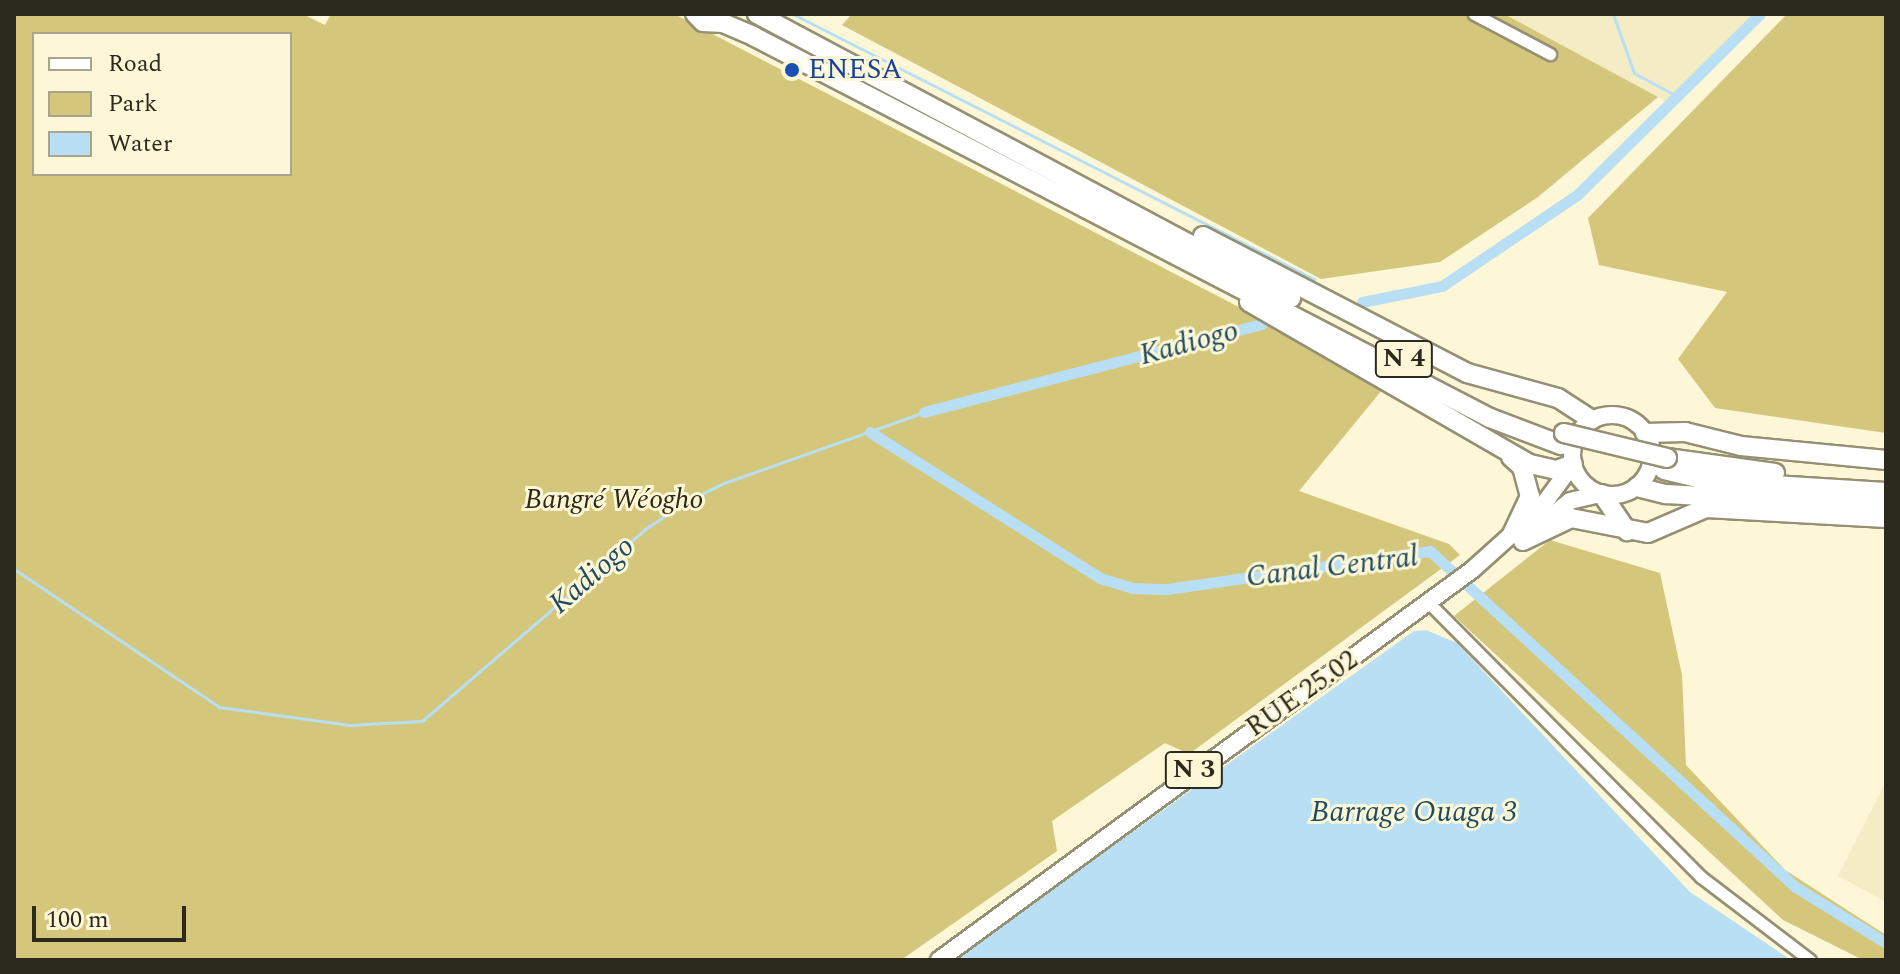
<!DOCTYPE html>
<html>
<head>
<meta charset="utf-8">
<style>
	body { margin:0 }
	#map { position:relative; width:1900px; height:974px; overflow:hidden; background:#fdf7d7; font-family:Spectral,serif }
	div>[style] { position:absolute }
	.built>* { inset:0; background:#f3ecc4 }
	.green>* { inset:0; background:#d4c67b }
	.water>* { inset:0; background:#b8dff4 }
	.stream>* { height:3px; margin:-1.5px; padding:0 1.5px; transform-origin:1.5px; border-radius:1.5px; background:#b8dff4 }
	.canal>* { height:11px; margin:-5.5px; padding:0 5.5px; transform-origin:5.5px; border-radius:5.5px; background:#b8dff4 }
	.roads { filter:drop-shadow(2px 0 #959073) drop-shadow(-2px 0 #959073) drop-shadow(0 2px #959073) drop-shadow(0 -2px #959073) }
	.minor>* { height:11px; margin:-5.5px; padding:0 5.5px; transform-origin:5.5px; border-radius:5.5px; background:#fff }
	.primary>* { height:16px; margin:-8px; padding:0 8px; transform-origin:8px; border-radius:8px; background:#fff }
	.primary>.ring { margin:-8px; padding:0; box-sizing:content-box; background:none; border:16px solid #fff; border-radius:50% }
	.trunk>* { height:18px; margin:-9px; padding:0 9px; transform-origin:9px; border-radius:9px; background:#fff }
	.bridges { filter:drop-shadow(2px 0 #959073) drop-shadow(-2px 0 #959073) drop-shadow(0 2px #959073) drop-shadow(0 -2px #959073) }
	.trunk-bridge>* { height:18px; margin:-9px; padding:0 9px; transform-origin:9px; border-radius:9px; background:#fff }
	.dots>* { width:22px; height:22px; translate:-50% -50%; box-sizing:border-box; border:4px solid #fdf7d7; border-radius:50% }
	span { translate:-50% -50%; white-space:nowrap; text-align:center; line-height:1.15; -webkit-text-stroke:6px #fdf7d7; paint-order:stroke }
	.shield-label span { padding:2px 6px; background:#fdf7d7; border:2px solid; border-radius:6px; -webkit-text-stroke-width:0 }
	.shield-label { font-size:26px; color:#2c2a1e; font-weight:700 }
	.transit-label { font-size:28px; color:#164399 }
	.left { translate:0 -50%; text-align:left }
	.park-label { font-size:28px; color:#2d2917; font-style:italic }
	.street-label { font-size:28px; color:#2c2a1e }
	.water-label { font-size:30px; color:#1e4c62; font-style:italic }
	.frame { position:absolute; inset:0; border:16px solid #2c2a1e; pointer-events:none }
	.legend { position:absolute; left:32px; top:32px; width:260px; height:144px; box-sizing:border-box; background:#fdf7d7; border:2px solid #a9a58d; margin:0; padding:10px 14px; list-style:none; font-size:24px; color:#2c2a1e }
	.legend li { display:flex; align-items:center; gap:16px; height:40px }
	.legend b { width:40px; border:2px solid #a9a58d }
	.scale { position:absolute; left:32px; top:906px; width:154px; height:36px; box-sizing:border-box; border:4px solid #2c2a1e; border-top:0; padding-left:10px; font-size:24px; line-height:28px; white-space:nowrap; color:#2c2a1e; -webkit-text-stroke:6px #fdf7d7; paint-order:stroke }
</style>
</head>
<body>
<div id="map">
	<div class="built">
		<div style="clip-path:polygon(1504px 14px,1760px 14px,1667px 102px)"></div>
		<div style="clip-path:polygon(1886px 781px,1886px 902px,1838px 876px)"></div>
	</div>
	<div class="green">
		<div style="clip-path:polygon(evenodd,14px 14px,303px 14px,325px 25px,331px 14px,674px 14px,1387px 384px,1299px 491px,1449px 544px,1460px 555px,1189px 754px,1165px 743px,1052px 821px,1057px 851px,901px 960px,14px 960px,14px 14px,34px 34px,290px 34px,290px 174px,34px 174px,34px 34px)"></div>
		<div style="clip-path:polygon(852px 14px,1504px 14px,1658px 97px,1538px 197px,1440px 262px,1321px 279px,842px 25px)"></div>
		<div style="clip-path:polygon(1787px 14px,1886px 14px,1886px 433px,1715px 408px,1678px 359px,1727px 292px,1599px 265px,1588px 218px)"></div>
		<div style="clip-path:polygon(1550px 540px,1660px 573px,1682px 675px,1686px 765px,1785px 870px,1886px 935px,1886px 960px,1863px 960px,1783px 920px,1454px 616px)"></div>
	</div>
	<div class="water">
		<div style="clip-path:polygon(1426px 630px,1457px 643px,1690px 892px,1791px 960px,953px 960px,1414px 631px)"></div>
	</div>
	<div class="stream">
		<div style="left:793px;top:14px;width:585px;rotate:26.96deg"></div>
		<div style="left:1613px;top:14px;width:63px;rotate:70.4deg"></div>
		<div style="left:1634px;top:73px;width:47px;rotate:28.2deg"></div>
		<div style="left:14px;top:569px;width:247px;rotate:33.9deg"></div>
		<div style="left:219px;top:707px;width:132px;rotate:7.8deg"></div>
		<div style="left:350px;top:725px;width:72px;rotate:-3.2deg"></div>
		<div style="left:422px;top:721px;width:294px;rotate:-40.7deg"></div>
		<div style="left:645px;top:529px;width:49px;rotate:-33.4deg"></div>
		<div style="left:686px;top:502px;width:42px;rotate:-26.6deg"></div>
		<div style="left:724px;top:483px;width:212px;rotate:-19.5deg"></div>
	</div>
	<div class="canal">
		<div style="left:1362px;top:302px;width:82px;rotate:-11.3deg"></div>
		<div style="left:1442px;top:286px;width:163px;rotate:-34deg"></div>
		<div style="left:1577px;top:195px;width:257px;rotate:-44.7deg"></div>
		<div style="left:924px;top:412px;width:349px;rotate:-14.6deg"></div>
		<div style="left:870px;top:432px;width:272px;rotate:32.4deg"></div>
		<div style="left:1100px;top:578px;width:34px;rotate:17deg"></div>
		<div style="left:1132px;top:588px;width:35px;rotate:2deg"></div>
		<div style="left:1167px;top:589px;width:266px;rotate:-8.2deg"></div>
		<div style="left:1430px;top:551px;width:495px;rotate:42.6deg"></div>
		<div style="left:1794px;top:886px;width:108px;rotate:31.8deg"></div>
	</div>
	<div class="roads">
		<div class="minor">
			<div style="left:1474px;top:14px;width:86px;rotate:27.8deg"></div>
			<div style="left:1429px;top:603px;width:386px;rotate:45.2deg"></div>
			<div style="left:1701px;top:877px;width:137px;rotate:37.3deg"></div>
		</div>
		<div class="primary">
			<div class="ring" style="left:1572px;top:415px;width:64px;height:64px"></div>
			<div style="left:1529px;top:535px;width:53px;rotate:-39.7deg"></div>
			<div style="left:1570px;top:501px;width:32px;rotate:-13deg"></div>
			<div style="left:939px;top:960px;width:660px;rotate:-36.19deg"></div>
			<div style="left:1472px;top:570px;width:91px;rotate:-41.9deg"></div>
			<div style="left:1540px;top:509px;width:56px;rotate:-53.7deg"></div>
		</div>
		<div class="trunk">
			<div style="left:695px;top:14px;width:11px;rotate:45deg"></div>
			<div style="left:703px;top:22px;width:20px;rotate:3deg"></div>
			<div style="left:723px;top:23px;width:33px;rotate:23deg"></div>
			<div style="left:753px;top:36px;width:830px;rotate:27.4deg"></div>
			<div style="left:1490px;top:418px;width:76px;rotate:20.8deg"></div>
			<div style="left:757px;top:14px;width:605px;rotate:28.01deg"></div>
			<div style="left:1203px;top:236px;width:297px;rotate:27.4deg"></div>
			<div style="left:1467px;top:373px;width:94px;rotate:15.4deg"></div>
			<div style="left:1558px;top:398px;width:40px;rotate:32.9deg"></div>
			<div style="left:1249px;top:302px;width:324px;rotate:30deg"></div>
			<div style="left:1530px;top:464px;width:28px;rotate:13deg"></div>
			<div style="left:1557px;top:470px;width:17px;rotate:-21deg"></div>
			<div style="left:1645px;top:433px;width:40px;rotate:-1.4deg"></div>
			<div style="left:1685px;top:432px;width:58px;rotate:14deg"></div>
			<div style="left:1741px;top:446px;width:146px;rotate:5.5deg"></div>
			<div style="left:1511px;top:457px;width:15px;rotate:42deg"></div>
			<div style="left:1522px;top:467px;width:30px;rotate:75deg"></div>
			<div style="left:1530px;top:496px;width:42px;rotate:115.3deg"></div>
			<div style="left:1667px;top:458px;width:109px;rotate:7.9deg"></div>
			<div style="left:1664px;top:470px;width:47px;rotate:13.4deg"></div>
			<div style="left:1710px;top:481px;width:176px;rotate:3.6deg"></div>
			<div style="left:1637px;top:487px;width:30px;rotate:14deg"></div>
			<div style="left:1666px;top:494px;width:214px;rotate:3.2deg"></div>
			<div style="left:1602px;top:494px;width:45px;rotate:56deg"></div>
			<div style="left:1523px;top:541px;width:53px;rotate:-25.6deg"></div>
			<div style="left:1571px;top:518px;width:78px;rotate:11deg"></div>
			<div style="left:1648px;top:533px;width:63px;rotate:-23.3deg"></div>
			<div style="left:1706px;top:508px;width:180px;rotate:3.2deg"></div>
		</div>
	</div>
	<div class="bridges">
		<div class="trunk-bridge">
			<div style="left:1564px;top:433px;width:106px;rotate:13.6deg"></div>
		</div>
	</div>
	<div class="dots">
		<div style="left:792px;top:70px;background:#1a4fb4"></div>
	</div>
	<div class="shield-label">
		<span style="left:1404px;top:359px">N 4</span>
		<span style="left:1194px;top:770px">N 3</span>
	</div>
	<div class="transit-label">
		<span class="left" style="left:808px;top:70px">ENESA</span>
	</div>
	<div class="park-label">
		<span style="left:614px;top:500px">Bangré Wéogho</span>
	</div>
	<div class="street-label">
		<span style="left:1302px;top:694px;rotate:-35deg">RUE 25.02</span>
	</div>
	<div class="water-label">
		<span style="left:1189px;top:343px;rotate:-15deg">Kadiogo</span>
		<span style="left:1332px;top:567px;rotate:-7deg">Canal Central</span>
		<span style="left:592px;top:575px;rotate:-41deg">Kadiogo</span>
		<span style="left:1414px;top:812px">Barrage Ouaga 3</span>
	</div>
	<div class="frame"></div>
	<ul class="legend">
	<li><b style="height:10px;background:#fff"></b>Road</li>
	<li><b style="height:22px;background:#d4c67b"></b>Park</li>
	<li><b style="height:22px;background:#b8dff4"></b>Water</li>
	</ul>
	<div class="scale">100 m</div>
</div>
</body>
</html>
